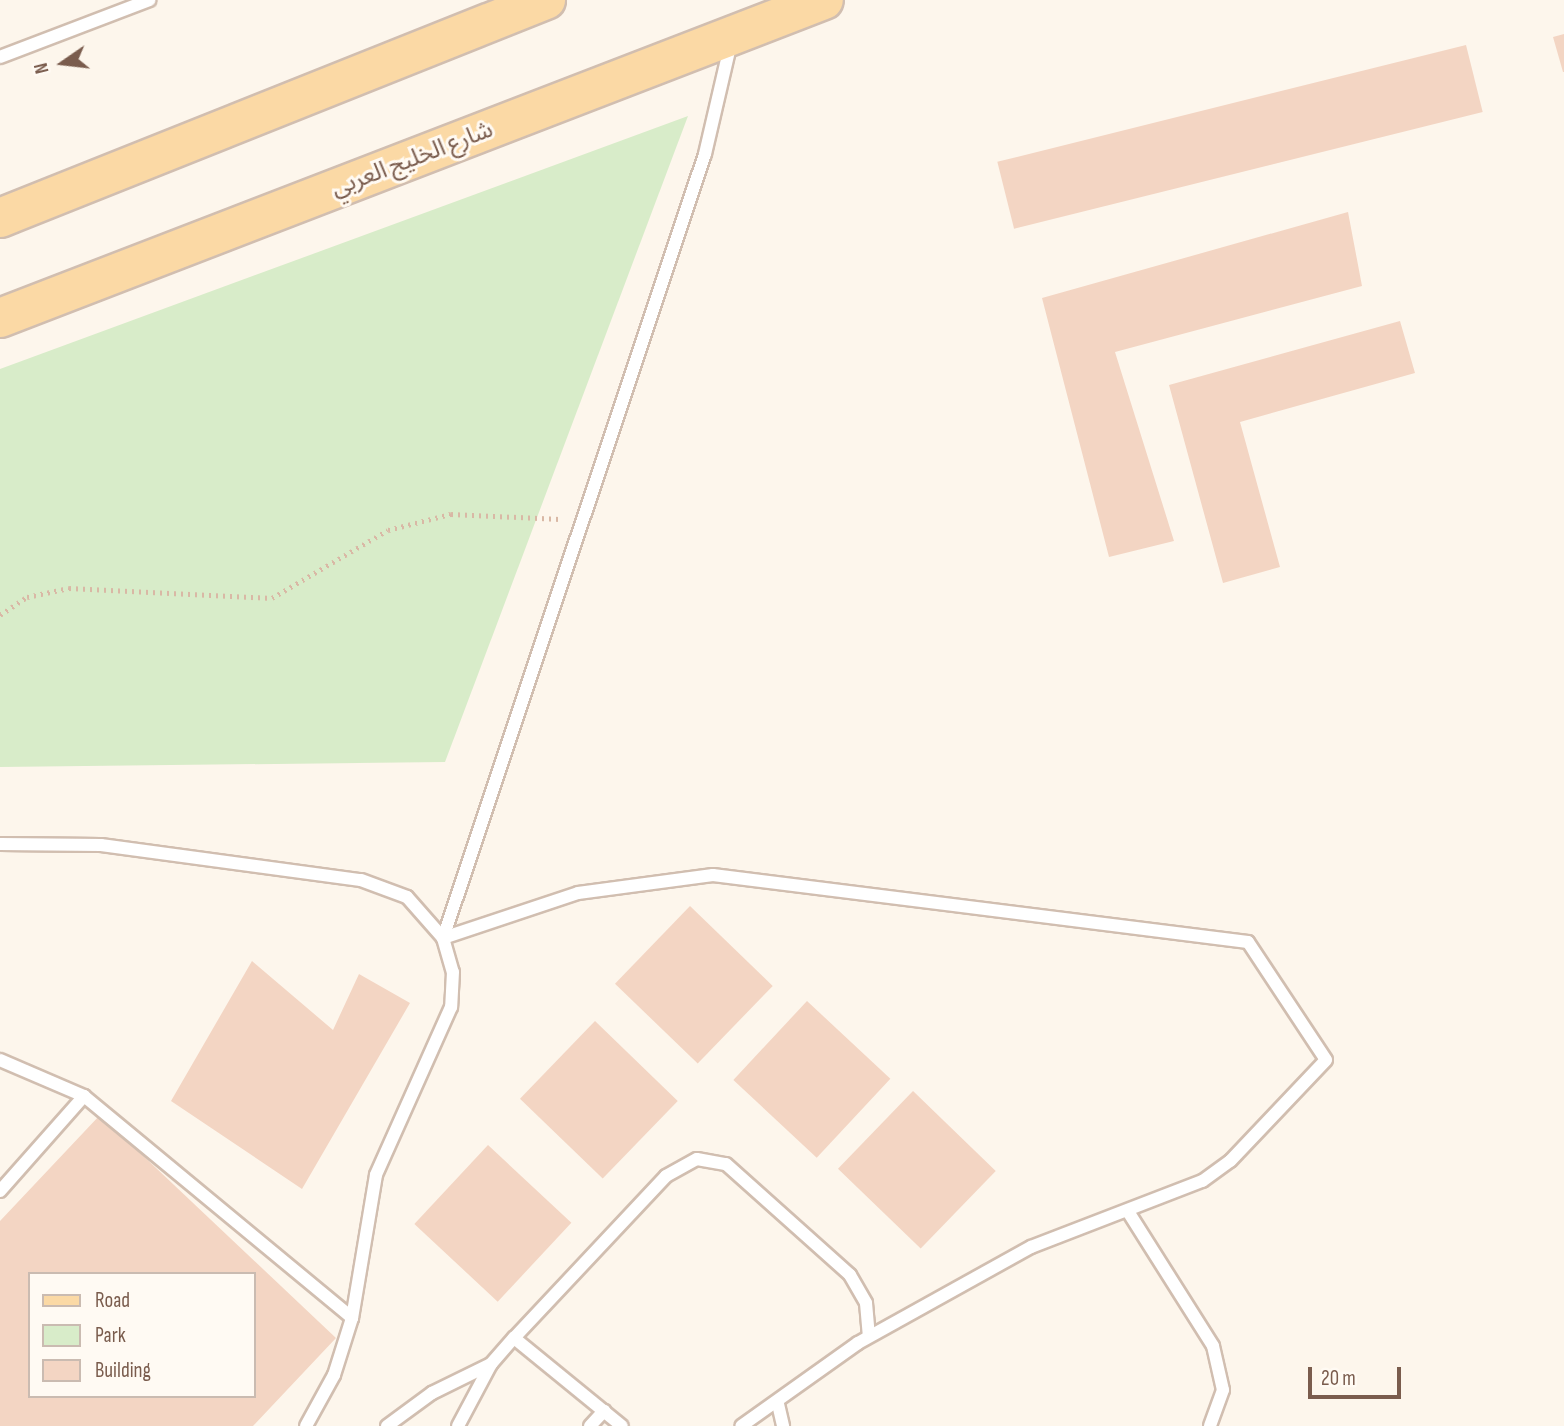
<!DOCTYPE html>
<html>
<head>
<meta charset="utf-8">
<style>
	body { margin:0 }
	#map { position:relative; width:1564px; height:1426px; overflow:hidden; background:#fdf6ec; font-family:"Sofia Sans Condensed","Noto Sans Arabic",sans-serif }
	div>[style] { position:absolute }
	.green>* { inset:0; background:#d8ecc9 }
	.building>* { inset:0; background:#f3d5c3; transform-origin:0 0 }
	.path>* { height:4.5px; margin-top:-2.25px; transform-origin:0; background:repeating-linear-gradient(90deg,#d9b8a5 0 2px,transparent 0 7px) }
	.roads { filter:drop-shadow(2px 0 #d1beb0) drop-shadow(-2px 0 #d1beb0) drop-shadow(0 2px #d1beb0) drop-shadow(0 -2px #d1beb0) }
	.service>* { height:12px; margin:-6px; padding:0 6px; transform-origin:6px; border-radius:6px; background:#fff }
	.primary>* { height:38px; margin:-19px; padding:0 19px; transform-origin:19px; border-radius:19px; background:#fbd9a5 }
	span { translate:-50% -50%; white-space:nowrap; text-align:center; line-height:1.15; -webkit-text-stroke:6px #fffaf3; paint-order:stroke }
	.street-label { font-size:24px; color:#7a5c4d }
	.legend { position:absolute; left:28px; top:1272px; width:228px; height:126px; box-sizing:border-box; background:#fffaf3; border:2px solid #cabbb1; margin:0; padding:9px 12px; list-style:none; font-size:21px; color:#7a5c4d }
	.legend li { display:flex; align-items:center; gap:14px; height:35px }
	.legend b { width:35px; border:2px solid #cabbb1 }
	.north { position:absolute; left:28px; top:28px; width:70px; height:70px; -webkit-text-stroke:5px #fffaf3; paint-order:stroke; rotate:256deg; font-size:19px; font-weight:700; line-height:28px; text-align:center; color:#7a5c4d }
	.north::after { content:''; display:block; margin:auto; width:24px; height:32px; background:#7a5c4d; clip-path:polygon(50% 0,100% 100%,50% 72%,0 100%) }
	.scale { position:absolute; left:1308px; top:1367px; width:93px; height:32px; box-sizing:border-box; border:4px solid #7a5c4d; border-top:0; padding-left:9px; font-size:21px; line-height:24px; white-space:nowrap; color:#7a5c4d; -webkit-text-stroke:5px #fffaf3; paint-order:stroke }
</style>
</head>
<body>
<div id="map">
	<div class="green">
		<div style="clip-path:polygon(688px 116px,445px 762px,0 767px,0 369px)"></div>
	</div>
	<div class="building">
		<div style="clip-path:polygon(1564px 34px,1564px 72px,1563px 72px,1553px 37px)"></div>
		<div style="left:1466px;top:45px;width:69px;height:483px;rotate:76deg"></div>
		<div style="clip-path:polygon(1348px 212px,1362px 286px,1115px 352px,1174px 541px,1109px 557px,1042px 298px)"></div>
		<div style="clip-path:polygon(1400px 321px,1415px 373px,1240px 422px,1280px 567px,1223px 583px,1169px 385px)"></div>
		<div style="left:690px;top:906px;width:115px;height:108px;rotate:44deg"></div>
		<div style="clip-path:polygon(252px 961px,333px 1030px,359px 974px,410px 1003px,302px 1189px,171px 1101px)"></div>
		<div style="left:807px;top:1001px;width:114px;height:108px;rotate:43deg"></div>
		<div style="left:595px;top:1021px;width:115px;height:108px;rotate:44deg"></div>
		<div style="left:913px;top:1091px;width:115px;height:108px;rotate:44deg"></div>
		<div style="clip-path:polygon(evenodd,100px 1115px,336px 1338px,253px 1426px,0 1426px,0 1221px,100px 1115px,30px 1274px,254px 1274px,254px 1396px,30px 1396px,30px 1274px)"></div>
		<div style="left:488px;top:1145px;width:114px;height:108px;rotate:43deg"></div>
	</div>
	<div class="path">
		<div style="left:0;top:615px;width:32px;rotate:-34deg"></div>
		<div style="left:27px;top:597px;width:43px;rotate:-12.1deg"></div>
		<div style="left:69px;top:588px;width:203px;rotate:2.8deg"></div>
		<div style="left:272px;top:598px;width:134px;rotate:-30.4deg"></div>
		<div style="left:388px;top:530px;width:65px;rotate:-14.3deg"></div>
		<div style="left:451px;top:514px;width:109px;rotate:2.6deg"></div>
	</div>
	<div class="roads">
		<div class="service">
			<div style="left:0;top:57px;width:160px;rotate:-20.9deg"></div>
			<div style="left:0;top:844px;width:101px;rotate:0.6deg"></div>
			<div style="left:101px;top:845px;width:262px;rotate:7.7deg"></div>
			<div style="left:361px;top:880px;width:49px;rotate:20.3deg"></div>
			<div style="left:407px;top:897px;width:55px;rotate:48.7deg"></div>
			<div style="left:443px;top:938px;width:35px;rotate:74deg"></div>
			<div style="left:453px;top:972px;width:35px;rotate:93deg"></div>
			<div style="left:451px;top:1007px;width:184px;rotate:114.1deg"></div>
			<div style="left:376px;top:1175px;width:145px;rotate:99.5deg"></div>
			<div style="left:352px;top:1318px;width:60px;rotate:107.5deg"></div>
			<div style="left:334px;top:1375px;width:58px;rotate:118.8deg"></div>
			<div style="left:443px;top:938px;width:142px;rotate:-18.4deg"></div>
			<div style="left:578px;top:893px;width:136px;rotate:-7.6deg"></div>
			<div style="left:713px;top:875px;width:539px;rotate:7.14deg"></div>
			<div style="left:1248px;top:942px;width:141px;rotate:56.5deg"></div>
			<div style="left:1326px;top:1060px;width:139px;rotate:133.5deg"></div>
			<div style="left:1230px;top:1161px;width:34px;rotate:144deg"></div>
			<div style="left:1202px;top:1181px;width:183px;rotate:158.9deg"></div>
			<div style="left:1031px;top:1247px;width:198px;rotate:151deg"></div>
			<div style="left:858px;top:1343px;width:143px;rotate:144.6deg"></div>
			<div style="left:443px;top:938px;width:827px;rotate:-71.52deg"></div>
			<div style="left:705px;top:154px;width:115px;rotate:-76.9deg"></div>
			<div style="left:0;top:1060px;width:91px;rotate:23.2deg"></div>
			<div style="left:84px;top:1096px;width:348px;rotate:39.6deg"></div>
			<div style="left:0;top:1191px;width:127px;rotate:-48.5deg"></div>
			<div style="left:1129px;top:1213px;width:157px;rotate:57.7deg"></div>
			<div style="left:1213px;top:1346px;width:45px;rotate:77.2deg"></div>
			<div style="left:1223px;top:1390px;width:38px;rotate:110deg"></div>
			<div style="left:514px;top:1338px;width:139px;rotate:39.2deg"></div>
			<div style="left:778px;top:1404px;width:23px;rotate:77deg"></div>
			<div style="left:387px;top:1426px;width:56px;rotate:-36.3deg"></div>
			<div style="left:432px;top:1393px;width:66px;rotate:-26.2deg"></div>
			<div style="left:458px;top:1426px;width:70px;rotate:-62deg"></div>
			<div style="left:491px;top:1364px;width:35px;rotate:-49deg"></div>
			<div style="left:514px;top:1338px;width:222px;rotate:-46.8deg"></div>
			<div style="left:666px;top:1176px;width:35px;rotate:-29deg"></div>
			<div style="left:697px;top:1159px;width:29px;rotate:10deg"></div>
			<div style="left:726px;top:1164px;width:166px;rotate:41.8deg"></div>
			<div style="left:850px;top:1275px;width:32px;rotate:60deg"></div>
			<div style="left:866px;top:1303px;width:33px;rotate:85deg"></div>
			<div style="left:590px;top:1426px;width:21px;rotate:-47deg"></div>
		</div>
		<div class="primary">
			<div style="left:0;top:218px;width:588px;rotate:-21.77deg"></div>
			<div style="left:0;top:318px;width:883px;rotate:-21.1deg"></div>
		</div>
	</div>
	<div class="street-label">
		<span style="left:412px;top:159px;rotate:-21deg">شارع الخليج العربي</span>
	</div>
	<ul class="legend">
	<li><b style="height:9px;background:#fbd9a5"></b>Road</li>
	<li><b style="height:19px;background:#d8ecc9"></b>Park</li>
	<li><b style="height:19px;background:#f3d5c3"></b>Building</li>
	</ul>
	<div class="north">N</div>
	<div class="scale">20 m</div>
</div>
</body>
</html>
